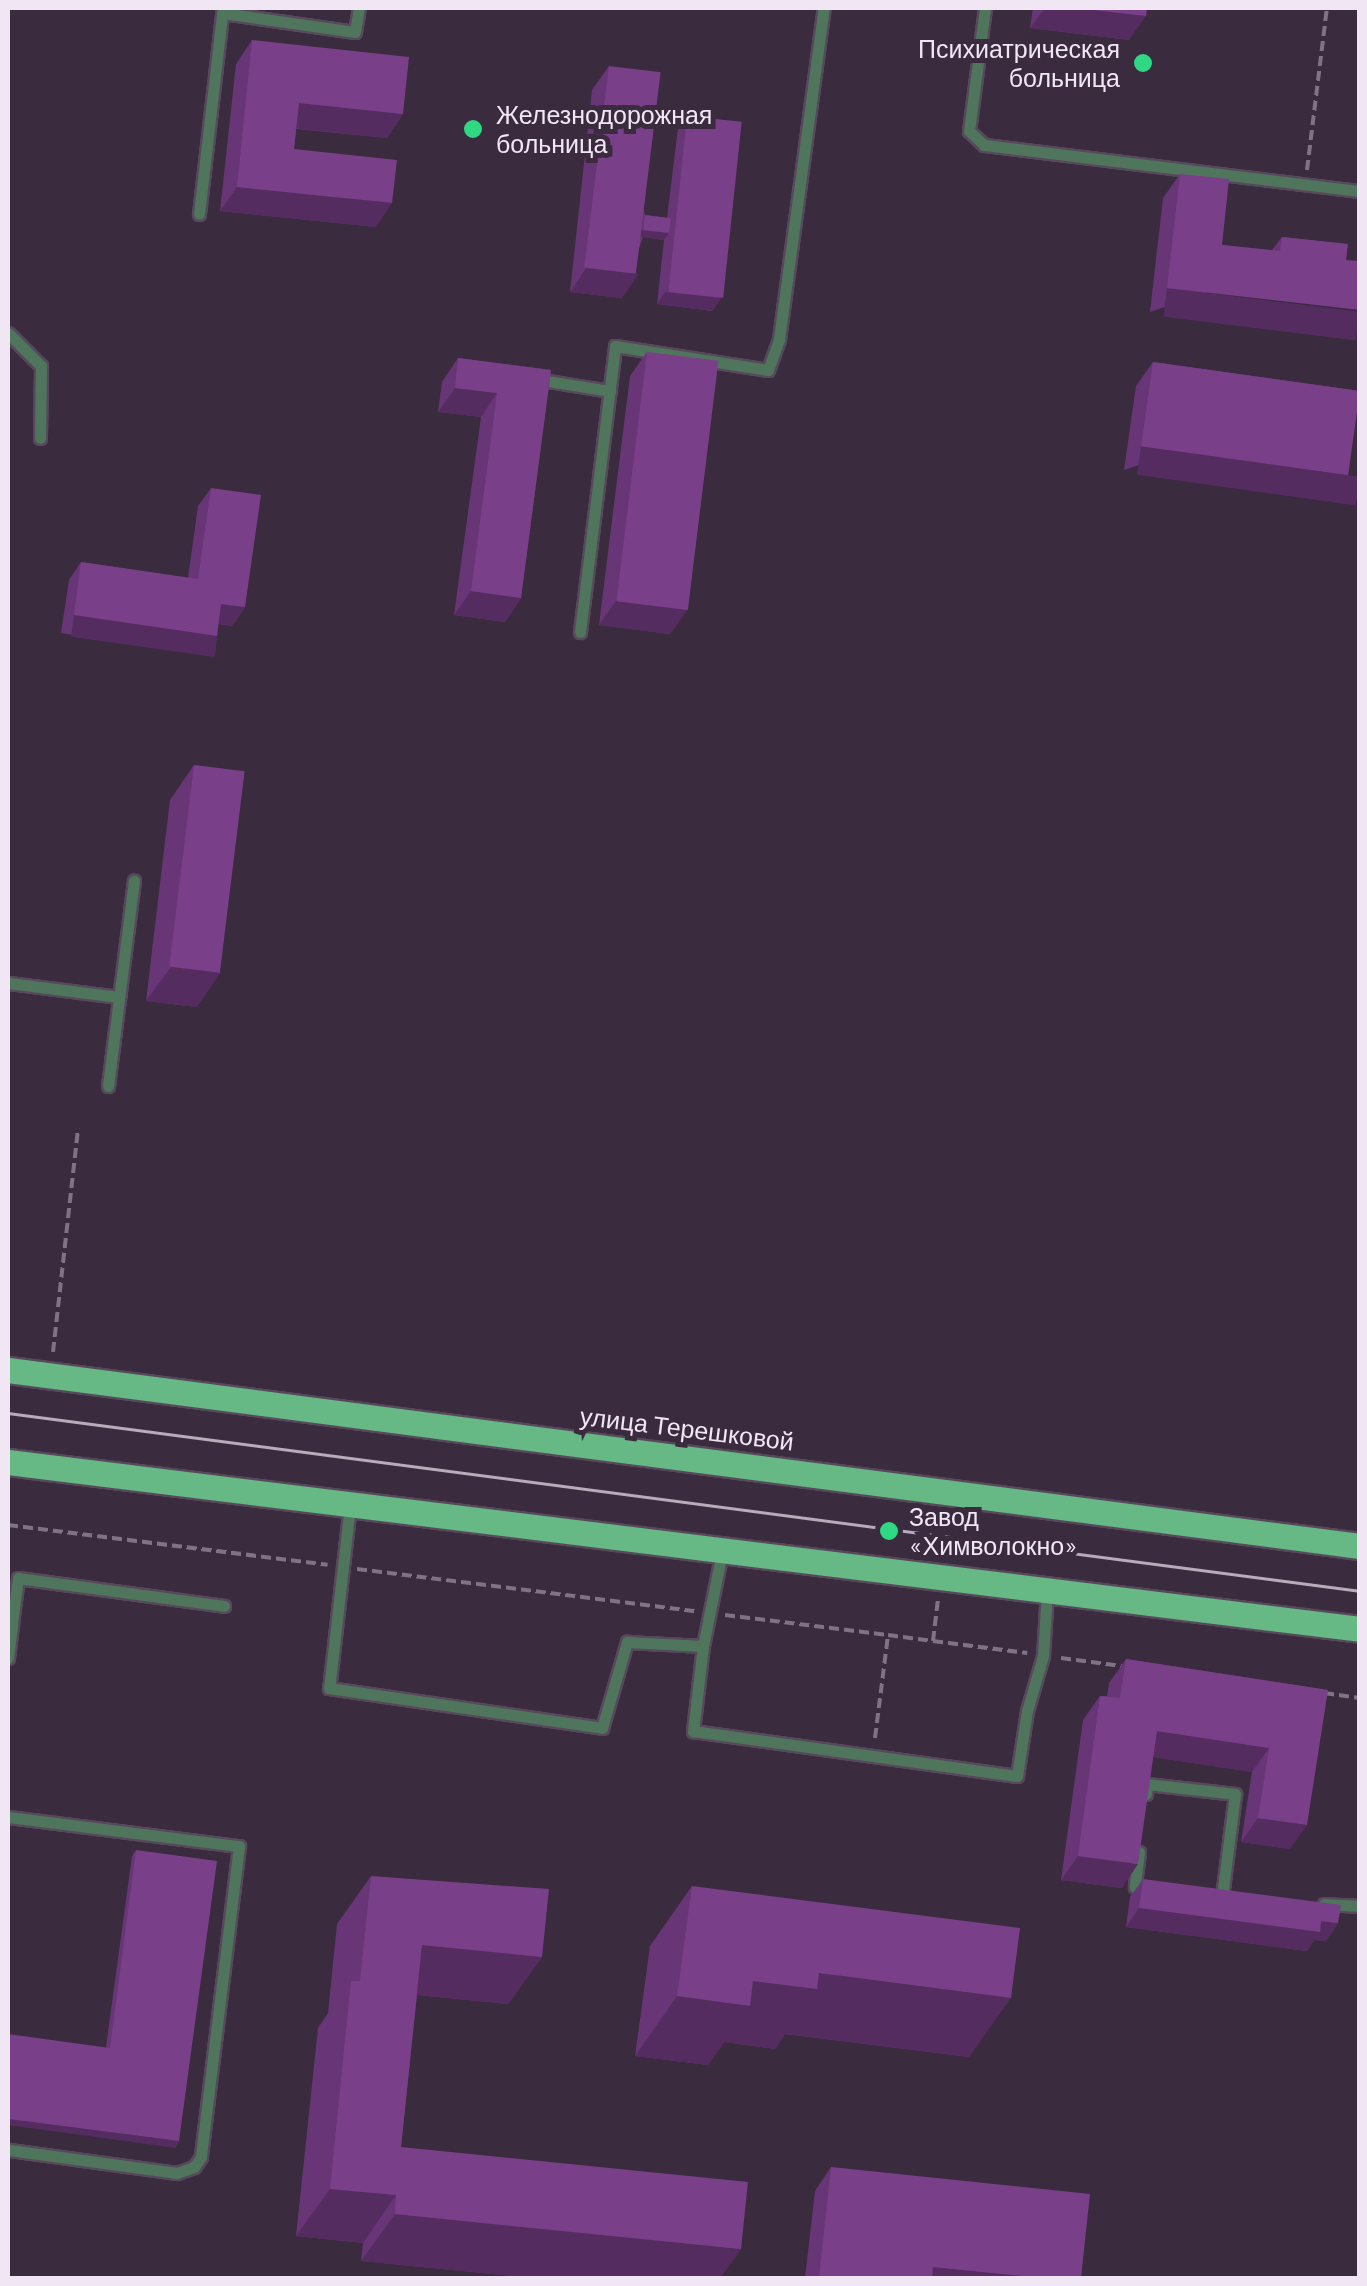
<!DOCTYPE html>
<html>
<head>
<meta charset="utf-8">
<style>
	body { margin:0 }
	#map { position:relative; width:1367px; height:2286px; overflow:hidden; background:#3a2b3f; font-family:Barlow,sans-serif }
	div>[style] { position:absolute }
	.path>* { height:4px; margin-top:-2px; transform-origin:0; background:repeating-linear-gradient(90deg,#807385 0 10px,transparent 0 15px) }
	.roads { filter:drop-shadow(2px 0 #57495c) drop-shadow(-2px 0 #57495c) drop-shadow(0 2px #57495c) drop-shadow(0 -2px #57495c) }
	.service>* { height:11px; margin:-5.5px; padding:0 5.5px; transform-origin:5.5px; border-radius:5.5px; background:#4f755c }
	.primary>* { height:25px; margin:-12.5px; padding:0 12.5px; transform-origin:12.5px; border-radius:12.5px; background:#66b885 }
	.tram>* { height:2.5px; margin:-1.25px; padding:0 1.25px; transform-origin:1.25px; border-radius:1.25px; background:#b8acbb }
	.wall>* { inset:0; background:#683676 }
	.shaded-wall>* { inset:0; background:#552c60; transform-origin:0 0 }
	.building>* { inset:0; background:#793f89; transform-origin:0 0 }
	.dots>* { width:28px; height:28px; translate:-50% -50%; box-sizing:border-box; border:5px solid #3a2b3f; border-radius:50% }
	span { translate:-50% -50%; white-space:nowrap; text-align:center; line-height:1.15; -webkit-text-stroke:10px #3a2b3f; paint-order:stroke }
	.poi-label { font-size:25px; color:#f1e7f4 }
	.right { translate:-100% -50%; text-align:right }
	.left { translate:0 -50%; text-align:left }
	.street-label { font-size:25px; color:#f1e7f4 }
	.frame { position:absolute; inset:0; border:10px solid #f1e7f4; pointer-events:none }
</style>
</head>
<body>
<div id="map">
	<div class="path">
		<div style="left:1307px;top:170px;width:163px;rotate:-83deg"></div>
		<div style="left:53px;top:1352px;width:225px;rotate:-83.6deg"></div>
		<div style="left:8px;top:1525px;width:322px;rotate:7.1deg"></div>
		<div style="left:357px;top:1569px;width:341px;rotate:7.1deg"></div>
		<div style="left:725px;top:1615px;width:164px;rotate:7deg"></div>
		<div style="left:933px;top:1641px;width:95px;rotate:7.3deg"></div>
		<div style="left:1061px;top:1658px;width:61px;rotate:7.6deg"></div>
		<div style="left:1324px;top:1693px;width:36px;rotate:8deg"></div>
		<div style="left:875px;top:1738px;width:104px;rotate:-82.8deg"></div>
		<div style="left:888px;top:1635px;width:45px;rotate:7.6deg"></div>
		<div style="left:933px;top:1641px;width:42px;rotate:-83.2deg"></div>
	</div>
	<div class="roads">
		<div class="service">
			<div style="left:985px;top:8px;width:124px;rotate:97.4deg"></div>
			<div style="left:969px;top:131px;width:21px;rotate:43deg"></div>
			<div style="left:984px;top:145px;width:379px;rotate:7deg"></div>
			<div style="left:223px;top:13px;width:133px;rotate:8.2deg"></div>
			<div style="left:355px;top:32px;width:24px;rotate:-81deg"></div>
			<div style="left:199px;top:214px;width:207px;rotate:-83.4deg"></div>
			<div style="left:8px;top:333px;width:47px;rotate:45deg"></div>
			<div style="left:41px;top:366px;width:72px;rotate:90.8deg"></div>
			<div style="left:535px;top:379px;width:76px;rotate:9.1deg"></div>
			<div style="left:580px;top:632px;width:288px;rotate:-83deg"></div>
			<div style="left:615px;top:346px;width:155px;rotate:8.9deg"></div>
			<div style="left:768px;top:370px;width:33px;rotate:-70deg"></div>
			<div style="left:779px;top:339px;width:334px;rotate:-82.3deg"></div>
			<div style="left:8px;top:983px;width:112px;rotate:7.2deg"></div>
			<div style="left:108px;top:1086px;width:207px;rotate:-82.8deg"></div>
			<div style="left:350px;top:1505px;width:184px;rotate:96.5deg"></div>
			<div style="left:329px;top:1688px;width:276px;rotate:8.3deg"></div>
			<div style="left:602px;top:1728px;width:90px;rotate:-73.8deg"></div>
			<div style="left:627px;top:1642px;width:76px;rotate:3deg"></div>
			<div style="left:703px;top:1646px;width:96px;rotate:-78.6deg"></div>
			<div style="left:8px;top:1623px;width:4px"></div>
			<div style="left:12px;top:1623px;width:45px;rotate:-82.4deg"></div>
			<div style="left:18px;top:1578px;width:208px;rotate:7.7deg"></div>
			<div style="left:703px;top:1646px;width:86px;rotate:96.7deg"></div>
			<div style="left:693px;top:1731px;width:327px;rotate:7.9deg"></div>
			<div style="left:1017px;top:1776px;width:66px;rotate:-81.3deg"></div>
			<div style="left:1027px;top:1711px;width:57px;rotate:-73.8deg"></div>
			<div style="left:1043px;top:1656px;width:66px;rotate:-86.5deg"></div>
			<div style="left:8px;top:1658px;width:35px;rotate:-83deg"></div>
			<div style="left:1146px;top:1794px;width:10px;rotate:-84deg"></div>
			<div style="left:1147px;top:1784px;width:89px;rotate:6.5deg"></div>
			<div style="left:1235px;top:1794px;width:104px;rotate:97.2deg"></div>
			<div style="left:8px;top:1817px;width:233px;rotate:7.2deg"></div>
			<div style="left:239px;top:1846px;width:313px;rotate:97deg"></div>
			<div style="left:201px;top:2157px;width:12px;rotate:125deg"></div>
			<div style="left:194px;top:2167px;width:18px;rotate:161deg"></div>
			<div style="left:177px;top:2173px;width:171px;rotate:-172.2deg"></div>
			<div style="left:1139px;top:1852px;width:35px;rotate:97deg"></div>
			<div style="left:1135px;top:1887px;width:16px;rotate:7deg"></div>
			<div style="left:1324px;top:1904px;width:36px;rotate:3deg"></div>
		</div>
		<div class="primary">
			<div style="left:8px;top:1370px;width:1363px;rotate:7.42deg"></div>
			<div style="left:8px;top:1462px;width:1362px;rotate:7.04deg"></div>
		</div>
	</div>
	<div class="tram">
		<div style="left:8px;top:1413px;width:1364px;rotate:7.5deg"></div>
	</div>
	<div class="wall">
		<div style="clip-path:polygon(1033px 8px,1147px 8px,1129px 40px,1030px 28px)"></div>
		<div style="clip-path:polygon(252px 40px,403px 114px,387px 138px,296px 129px,294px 149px,376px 227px,220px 211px,236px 64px)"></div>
		<div style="clip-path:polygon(609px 66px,645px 215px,667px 218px,678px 128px,687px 116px,721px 298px,712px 311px,657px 304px,664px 240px,643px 237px,622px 298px,570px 292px,592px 90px)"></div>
		<div style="clip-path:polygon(1180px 174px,1222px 245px,1272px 250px,1282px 237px,1348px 244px,1150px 312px,1163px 198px)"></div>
		<div style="clip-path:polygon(647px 352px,687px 610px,670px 634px,599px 625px,630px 376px)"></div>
		<div style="clip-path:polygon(458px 358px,551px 370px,521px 598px,505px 622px,454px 615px,481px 417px,438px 412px,442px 382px)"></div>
		<div style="clip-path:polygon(1153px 362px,1360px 391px,1124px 470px,1136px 386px)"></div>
		<div style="clip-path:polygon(211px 488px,245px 607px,232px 626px,218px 624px,217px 636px,204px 654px,61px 633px,69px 580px,81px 562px,188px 578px,198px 506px)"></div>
		<div style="clip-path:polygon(194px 765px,197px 1007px,146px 1001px,170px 800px)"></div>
		<div style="clip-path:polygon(1126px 1659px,1328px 1690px,1290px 1849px,1241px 1842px,1252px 1772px,1153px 1757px,1122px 1888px,1061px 1880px,1083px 1720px,1100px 1696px,1107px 1696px,1109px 1683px)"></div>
		<div style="clip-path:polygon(136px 1850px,179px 2141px,175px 2148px,106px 2047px,132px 1856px)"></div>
		<div style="clip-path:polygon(371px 1876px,542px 1957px,508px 2004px,417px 1995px,401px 2147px,741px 2249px,720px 2278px,532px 2278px,361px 2261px,363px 2243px,296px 2236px,318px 2028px,328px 2013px,337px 1924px)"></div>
		<div style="clip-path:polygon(1143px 1879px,1338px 1923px,1326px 1941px,1314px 1940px,1307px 1951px,1126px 1927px,1130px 1897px)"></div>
		<div style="clip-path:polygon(692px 1886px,969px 2057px,785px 2034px,775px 2049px,724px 2042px,708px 2065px,635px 2056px,650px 1946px)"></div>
		<div style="clip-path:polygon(831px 2167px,1081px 2278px,805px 2278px,815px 2191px)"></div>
	</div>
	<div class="shaded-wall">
		<div style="clip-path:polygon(1045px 8px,1077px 8px,1146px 16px,1129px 40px,1030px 28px)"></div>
		<div style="clip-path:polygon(299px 103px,403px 114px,387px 138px,282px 127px)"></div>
		<div style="clip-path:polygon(237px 187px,392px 203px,376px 227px,220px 211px)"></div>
		<div style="clip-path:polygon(633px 229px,669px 233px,664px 240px,629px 235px)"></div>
		<div style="clip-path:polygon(586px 268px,639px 274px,622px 298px,570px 292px)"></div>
		<div style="left:1167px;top:288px;width:194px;height:29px;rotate:7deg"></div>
		<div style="clip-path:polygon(665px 292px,721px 298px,712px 311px,657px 304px)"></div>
		<div style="clip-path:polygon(455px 388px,497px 393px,481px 417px,438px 412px)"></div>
		<div style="left:1141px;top:446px;width:221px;height:29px;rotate:8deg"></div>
		<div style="clip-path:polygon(471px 591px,521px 598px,505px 622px,454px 615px)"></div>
		<div style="clip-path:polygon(616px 601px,687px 610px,670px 634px,599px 625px)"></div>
		<div style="clip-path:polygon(221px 604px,245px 607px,232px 626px,208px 622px)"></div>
		<div style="left:74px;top:615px;width:145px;height:22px;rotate:8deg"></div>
		<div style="clip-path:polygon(171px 967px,221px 972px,197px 1007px,146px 1001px)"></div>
		<div style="clip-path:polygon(1157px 1731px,1269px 1748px,1252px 1772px,1140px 1755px)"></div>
		<div style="clip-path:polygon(1258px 1818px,1307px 1825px,1290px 1849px,1241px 1842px)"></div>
		<div style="clip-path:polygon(1078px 1856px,1138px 1864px,1122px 1888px,1061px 1880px)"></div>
		<div style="clip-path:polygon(1139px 1908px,1321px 1921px,1338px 1923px,1326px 1941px,1314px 1940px,1307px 1951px,1126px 1927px)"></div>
		<div style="clip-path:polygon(422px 1945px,542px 1957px,508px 2004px,389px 1992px)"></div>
		<div style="clip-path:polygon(819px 1973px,1011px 1998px,969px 2057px,785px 2034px,775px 2049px,724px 2042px,708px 2065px,635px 2056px,677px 1996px,753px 1981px)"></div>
		<div style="clip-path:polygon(8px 2119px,179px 2141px,175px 2148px,8px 2125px)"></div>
		<div style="clip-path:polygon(330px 2189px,396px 2195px,363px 2243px,296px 2236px)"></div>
		<div style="clip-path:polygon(395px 2214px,741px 2249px,720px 2278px,532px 2278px,361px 2261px)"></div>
		<div style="clip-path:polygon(933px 2267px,1043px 2278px,925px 2278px)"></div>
	</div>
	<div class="building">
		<div style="clip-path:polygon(1077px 8px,1147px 8px,1146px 16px)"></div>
		<div style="clip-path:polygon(252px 40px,409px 57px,403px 114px,299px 103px,294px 149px,397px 160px,392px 203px,237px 187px)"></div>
		<div style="left:609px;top:66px;width:52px;height:203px;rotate:7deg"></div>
		<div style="left:687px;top:116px;width:55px;height:177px;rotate:6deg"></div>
		<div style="clip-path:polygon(1180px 174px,1229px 179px,1222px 245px,1280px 251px,1282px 237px,1348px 244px,1346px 260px,1360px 261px,1360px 310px,1167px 288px)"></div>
		<div style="left:645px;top:215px;width:26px;height:15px;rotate:7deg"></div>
		<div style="left:647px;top:352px;width:72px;height:251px;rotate:7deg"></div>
		<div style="clip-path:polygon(458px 358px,551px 370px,521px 598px,471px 591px,497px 393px,455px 388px)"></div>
		<div style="left:1153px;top:362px;width:209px;height:85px;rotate:8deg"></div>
		<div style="clip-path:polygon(211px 488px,261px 495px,245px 607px,221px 604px,217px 636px,74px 615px,81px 562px,198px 579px)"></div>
		<div style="left:194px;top:765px;width:51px;height:203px;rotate:7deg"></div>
		<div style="clip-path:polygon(1126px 1659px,1328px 1690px,1307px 1825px,1258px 1818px,1269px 1748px,1157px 1731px,1138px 1864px,1078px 1856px,1100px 1696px,1120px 1698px)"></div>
		<div style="clip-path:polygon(136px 1850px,217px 1861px,179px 2141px,8px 2119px,8px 2034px,110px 2048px)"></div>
		<div style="clip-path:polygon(371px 1876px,549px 1889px,542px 1957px,422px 1945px,401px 2147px,748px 2182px,741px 2249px,395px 2214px,396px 2195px,330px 2189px,351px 1981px,360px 1981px)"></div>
		<div style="clip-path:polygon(1143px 1879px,1341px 1905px,1338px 1923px,1321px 1921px,1320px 1932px,1139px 1908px)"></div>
		<div style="clip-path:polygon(692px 1886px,1020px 1928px,1011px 1998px,819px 1973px,817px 1989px,753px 1981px,750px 2006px,677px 1996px)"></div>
		<div style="clip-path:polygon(831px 2167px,1090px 2194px,1081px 2278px,1043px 2278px,933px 2267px,932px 2278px,819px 2278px)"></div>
	</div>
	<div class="dots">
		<div style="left:1143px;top:63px;background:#2fd883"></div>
		<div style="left:473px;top:129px;background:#2fd883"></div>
		<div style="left:889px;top:1531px;background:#2fd883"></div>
	</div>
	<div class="poi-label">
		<span class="right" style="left:1120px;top:63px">Психиатрическая<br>больница</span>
		<span class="left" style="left:496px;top:129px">Железнодорожная<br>больница</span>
		<span class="left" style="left:909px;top:1531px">Завод<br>«Химволокно»</span>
	</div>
	<div class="street-label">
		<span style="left:687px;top:1428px;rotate:7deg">улица Терешковой</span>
	</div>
	<div class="frame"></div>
</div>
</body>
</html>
